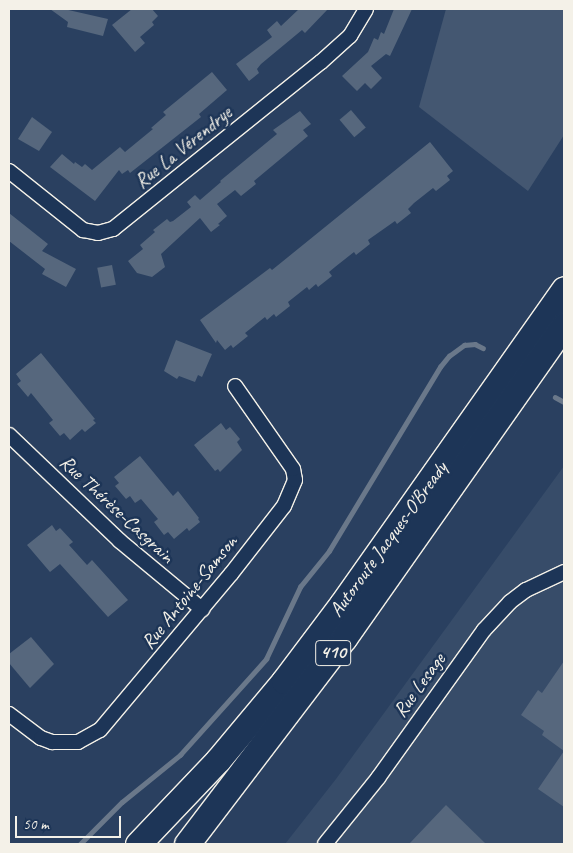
<!DOCTYPE html>
<html>
<head>
<meta charset="utf-8">
<style>
	body { margin:0 }
	#map { position:relative; width:573px; height:853px; overflow:hidden; background:#2a4060; font-family:Caveat,sans-serif }
	div>[style] { position:absolute }
	.built>* { inset:0; background:#374c69 }
	.green>* { inset:0; background:#445771 }
	.stream>* { height:4.5px; margin:-2.25px; padding:0 2.25px; transform-origin:2.25px; border-radius:2.25px; background:#6a788a }
	.building>* { inset:0; background:#56677d; transform-origin:0 0 }
	.roads { filter:drop-shadow(1px 0 #f4f1e8) drop-shadow(-1px 0 #f4f1e8) drop-shadow(0 1px #f4f1e8) drop-shadow(0 -1px #f4f1e8) }
	.minor>* { height:14px; margin:-7px; padding:0 7px; transform-origin:7px; border-radius:7px; background:#1d3557 }
	.motorway>* { height:25px; margin:-12.5px; padding:0 12.5px; transform-origin:12.5px; border-radius:12.5px; background:#1d3557 }
	span { translate:-50% -50%; white-space:nowrap; text-align:center; line-height:1.15; -webkit-text-stroke:5px #1d3557; paint-order:stroke }
	.shield-label span { padding:1px 4px; background:#1d3557; border:1px solid; border-radius:4px; -webkit-text-stroke-width:0 }
	.shield-label { font-size:19px; color:#f4f1e8; font-weight:700 }
	.street-label { font-size:20px; color:#f4f1e8 }
	.frame { position:absolute; inset:0; border:10px solid #f4f1e8; pointer-events:none }
	.scale { position:absolute; left:15px; top:816px; width:106px; height:22px; box-sizing:border-box; border:2px solid #f4f1e8; border-top:0; padding-left:6px; font-size:15px; line-height:18px; white-space:nowrap; color:#f4f1e8; -webkit-text-stroke:4px #1d3557; paint-order:stroke }
</style>
</head>
<body>
<div id="map">
	<div class="built">
		<div style="clip-path:polygon(564px 466px,564px 844px,285px 844px,336px 779px)"></div>
	</div>
	<div class="green">
		<div style="clip-path:polygon(446px 9px,564px 9px,564px 135px,528px 191px,419px 107px)"></div>
	</div>
	<div class="stream">
		<div style="left:555px;top:397px;width:10px;rotate:29deg"></div>
		<div style="left:80px;top:844px;width:59px;rotate:-45deg"></div>
		<div style="left:122px;top:802px;width:75px;rotate:-39deg"></div>
		<div style="left:180px;top:755px;width:129px;rotate:-48.1deg"></div>
		<div style="left:266px;top:659px;width:80px;rotate:-64.7deg"></div>
		<div style="left:300px;top:587px;width:46px;rotate:-51.1deg"></div>
		<div style="left:329px;top:551px;width:215px;rotate:-58.9deg"></div>
		<div style="left:440px;top:367px;width:14px;rotate:-51deg"></div>
		<div style="left:449px;top:356px;width:19px;rotate:-36deg"></div>
		<div style="left:464px;top:345px;width:11px;rotate:-5deg"></div>
		<div style="left:475px;top:344px;width:9px;rotate:27deg"></div>
	</div>
	<div class="building">
		<div style="clip-path:polygon(50px 9px,64px 9px,108px 19px,103px 36px,67px 27px,68px 22px)"></div>
		<div style="clip-path:polygon(132px 9px,152px 9px,158px 16px,152px 22px,154px 25px,140px 37px,145px 43px,135px 52px,112px 25px)"></div>
		<div style="clip-path:polygon(299px 9px,328px 9px,305px 33px,302px 30px,261px 64px,257px 69px,259px 73px,249px 81px,236px 64px,272px 37px,267px 30px,277px 21px,281px 26px)"></div>
		<div style="clip-path:polygon(394px 9px,412px 9px,390px 56px,386px 54px,371px 66px,382px 78px,371px 89px,365px 83px,357px 91px,342px 76px,368px 52px,374px 38px,378px 40px,381px 32px,384px 34px)"></div>
		<div style="clip-path:polygon(212px 72px,227px 90px,199px 114px,201px 117px,130px 173px,128px 170px,122px 174px,119px 170px,95px 201px,50px 167px,62px 154px,74px 164px,75px 162px,82px 167px,85px 164px,92px 170px,120px 147px,125px 152px,153px 129px,151px 128px,166px 115px,163px 112px)"></div>
		<div style="left:351px;top:110px;width:23px;height:15px;rotate:50deg"></div>
		<div style="clip-path:polygon(300px 111px,311px 124px,303px 130px,308px 136px,254px 181px,256px 184px,241px 196px,235px 190px,217px 204px,227px 216px,218px 224px,220px 225px,211px 232px,200px 218px,161px 254px,165px 267px,152px 277px,137px 273px,128px 261px,143px 249px,140px 245px,155px 232px,153px 230px,167px 219px,170px 222px,173px 221px,191px 207px,187px 202px,195px 195px,200px 200px,221px 182px,220px 181px,277px 134px,273px 130px)"></div>
		<div style="clip-path:polygon(32px 117px,52px 132px,39px 151px,18px 139px)"></div>
		<div style="clip-path:polygon(430px 142px,453px 171px,447px 176px,450px 180px,436px 191px,433px 188px,414px 203px,408px 209px,411px 213px,397px 224px,395px 221px,368px 240px,370px 244px,356px 255px,354px 252px,335px 267px,329px 272px,332px 276px,318px 287px,316px 284px,309px 290px,307px 287px,288px 302px,290px 306px,276px 317px,274px 314px,267px 320px,265px 317px,245px 333px,248px 336px,233px 348px,231px 345px,225px 350px,217px 340px,216px 343px,200px 320px,270px 268px,272px 270px)"></div>
		<div style="clip-path:polygon(9px 213px,48px 244px,42px 251px,76px 269px,66px 287px,42px 274px,45px 269px,9px 241px)"></div>
		<div style="left:112px;top:265px;width:20px;height:15px;rotate:79deg"></div>
		<div style="clip-path:polygon(176px 340px,212px 354px,202px 377px,198px 375px,195px 382px,179px 376px,177px 379px,164px 371px)"></div>
		<div style="clip-path:polygon(41px 353px,95px 419px,93px 420px,96px 423px,85px 432px,82px 429px,70px 440px,64px 433px,60px 436px,49px 423px,53px 420px,31px 393px,28px 397px,17px 384px,21px 381px,16px 374px)"></div>
		<div style="clip-path:polygon(221px 423px,226px 430px,230px 427px,240px 439px,237px 442px,242px 450px,220px 472px,218px 469px,215px 471px,194px 445px)"></div>
		<div style="clip-path:polygon(140px 456px,173px 496px,178px 491px,199px 518px,198px 519px,200px 522px,189px 531px,187px 528px,174px 539px,168px 532px,164px 535px,154px 522px,158px 519px,141px 499px,135px 503px,130px 496px,126px 499px,115px 486px,119px 483px,114px 477px)"></div>
		<div style="clip-path:polygon(52px 525px,56px 531px,60px 528px,73px 542px,69px 545px,87px 565px,92px 560px,128px 600px,108px 617px,60px 564px,50px 572px,27px 545px)"></div>
		<div style="clip-path:polygon(31px 637px,54px 664px,30px 688px,9px 663px,9px 654px)"></div>
		<div style="clip-path:polygon(564px 661px,564px 751px,542px 735px,544px 731px,521px 715px,538px 690px,542px 693px)"></div>
		<div style="clip-path:polygon(564px 751px,564px 807px,538px 789px)"></div>
		<div style="clip-path:polygon(446px 805px,486px 844px,409px 844px)"></div>
	</div>
	<div class="roads">
		<div class="minor">
			<div style="left:9px;top:171px;width:95px;rotate:38.6deg"></div>
			<div style="left:83px;top:230px;width:15px;rotate:11deg"></div>
			<div style="left:98px;top:233px;width:16px;rotate:-15deg"></div>
			<div style="left:113px;top:229px;width:267px;rotate:-38.8deg"></div>
			<div style="left:321px;top:62px;width:39px;rotate:-42deg"></div>
			<div style="left:350px;top:36px;width:31px;rotate:-59deg"></div>
			<div style="left:9px;top:435px;width:153px;rotate:43.7deg"></div>
			<div style="left:120px;top:541px;width:107px;rotate:39.7deg"></div>
			<div style="left:9px;top:714px;width:40px;rotate:37deg"></div>
			<div style="left:41px;top:738px;width:12px;rotate:20deg"></div>
			<div style="left:52px;top:742px;width:26px"></div>
			<div style="left:78px;top:742px;width:25px;rotate:-29deg"></div>
			<div style="left:100px;top:730px;width:204px;rotate:-50deg"></div>
			<div style="left:231px;top:574px;width:86px;rotate:-52.1deg"></div>
			<div style="left:284px;top:506px;width:28px;rotate:-67deg"></div>
			<div style="left:295px;top:480px;width:11px;rotate:-100deg"></div>
			<div style="left:293px;top:469px;width:101px;rotate:-124.9deg"></div>
			<div style="left:325px;top:844px;width:85px;rotate:-51.2deg"></div>
			<div style="left:378px;top:778px;width:182px;rotate:-54.4deg"></div>
			<div style="left:484px;top:630px;width:38px;rotate:-47deg"></div>
			<div style="left:510px;top:602px;width:20px;rotate:-37deg"></div>
			<div style="left:526px;top:590px;width:42px;rotate:-25.3deg"></div>
		</div>
		<div class="motorway">
			<div style="left:138px;top:844px;width:116px;rotate:-46.4deg"></div>
			<div style="left:218px;top:760px;width:103px;rotate:-50.1deg"></div>
			<div style="left:284px;top:681px;width:96px;rotate:-53deg"></div>
			<div style="left:342px;top:604px;width:385px;rotate:-54.8deg"></div>
			<div style="left:187px;top:844px;width:259px;rotate:-52.7deg"></div>
			<div style="left:344px;top:638px;width:383px;rotate:-54.9deg"></div>
		</div>
	</div>
	<div class="shield-label">
		<span style="left:333px;top:653px">410</span>
	</div>
	<div class="street-label">
		<span style="left:183px;top:147px;rotate:-39deg">Rue La Vérendrye</span>
		<span style="left:117px;top:509px;rotate:43deg">Rue Thérèse-Casgrain</span>
		<span style="left:388px;top:539px;rotate:-54deg">Autoroute Jacques-O'Bready</span>
		<span style="left:189px;top:592px;rotate:-51deg">Rue Antoine-Samson</span>
		<span style="left:419px;top:685px;rotate:-54deg">Rue Lesage</span>
	</div>
	<div class="frame"></div>
	<div class="scale">50 m</div>
</div>
</body>
</html>
